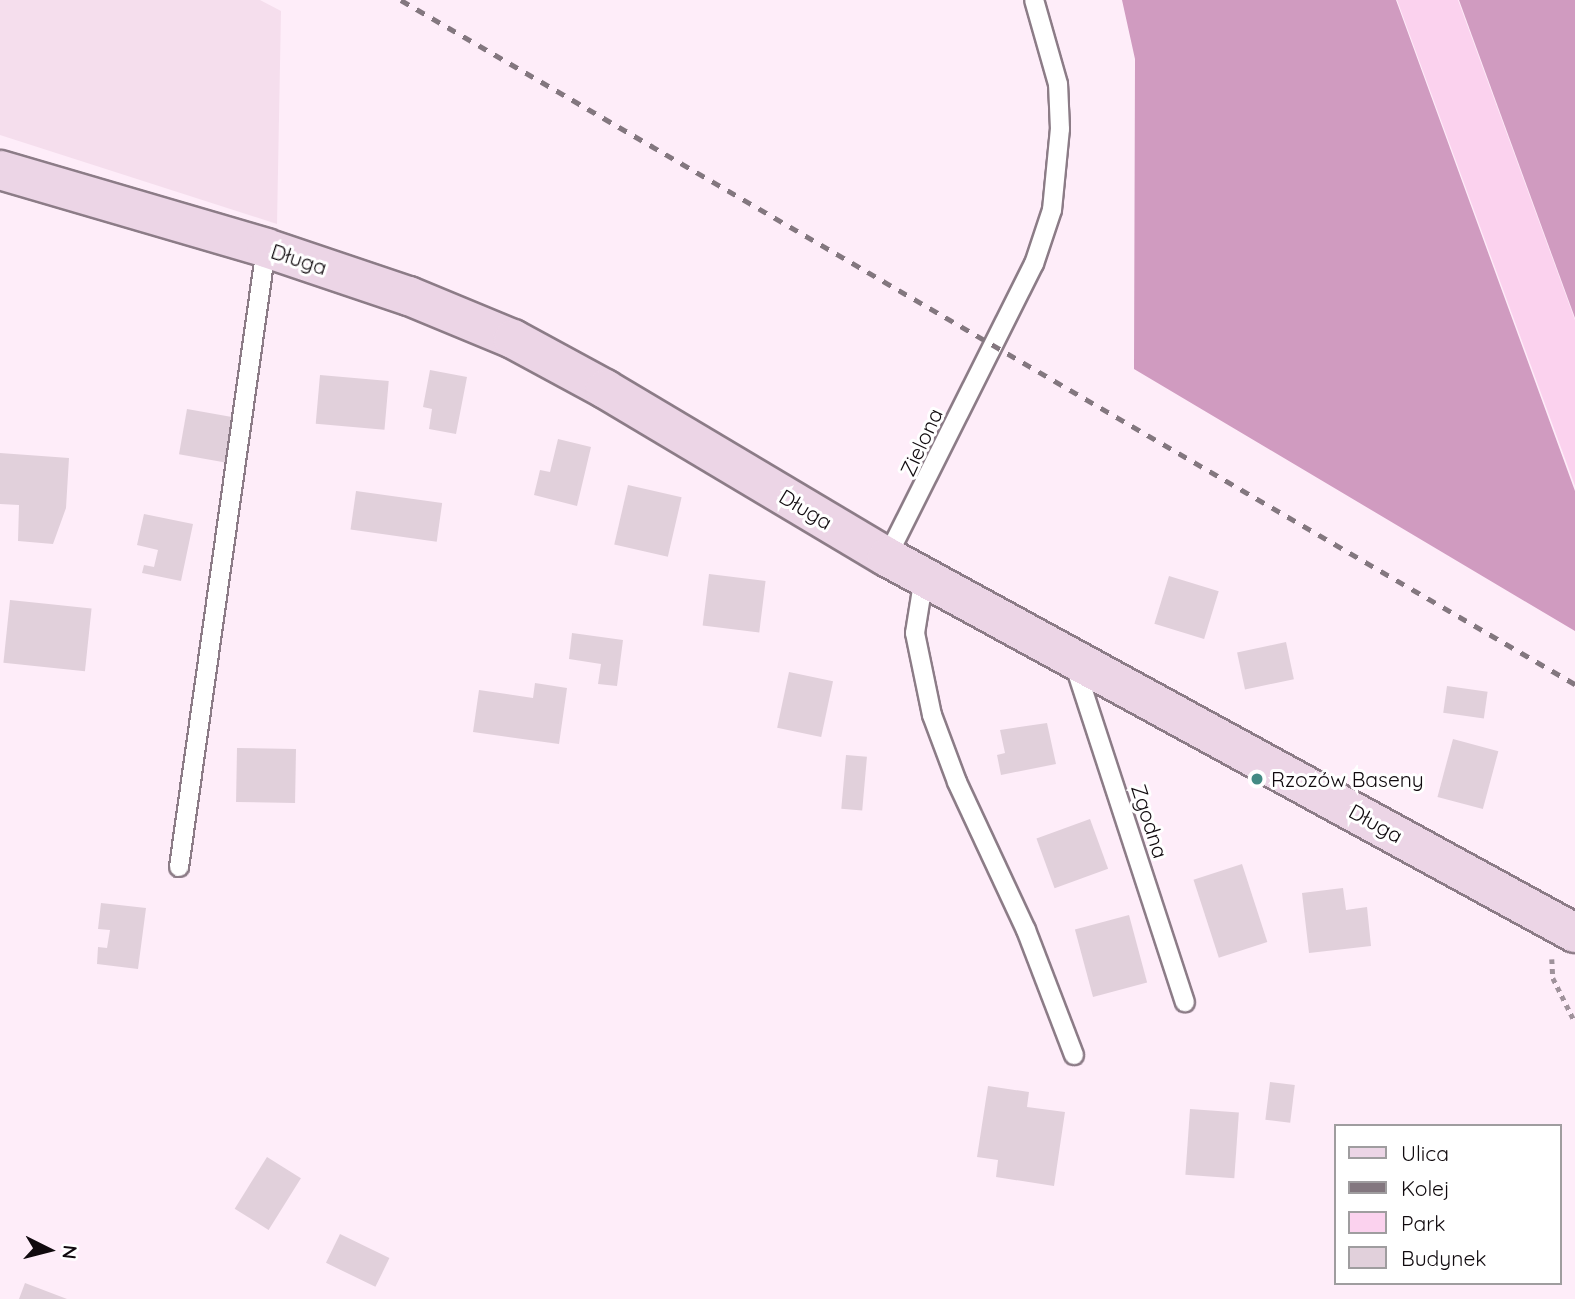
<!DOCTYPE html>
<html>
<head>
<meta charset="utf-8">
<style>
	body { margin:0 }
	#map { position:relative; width:1575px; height:1299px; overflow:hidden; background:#feedf9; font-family:Quicksand,sans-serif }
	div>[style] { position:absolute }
	.built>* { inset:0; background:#f5deed }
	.green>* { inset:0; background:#fbd2ee }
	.forest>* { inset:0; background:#d09bc0 }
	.building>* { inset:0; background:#e1d0db; transform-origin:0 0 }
	.path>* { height:4.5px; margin-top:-2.25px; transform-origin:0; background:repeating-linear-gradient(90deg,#9f929b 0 5px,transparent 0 10px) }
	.roads { filter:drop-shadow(2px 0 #8c7c87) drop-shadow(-2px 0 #8c7c87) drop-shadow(0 2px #8c7c87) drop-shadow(0 -2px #8c7c87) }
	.lane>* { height:18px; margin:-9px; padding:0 9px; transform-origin:9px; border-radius:9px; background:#fff }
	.secondary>* { height:38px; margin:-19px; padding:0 19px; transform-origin:19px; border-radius:19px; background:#ecd5e6 }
	.rail>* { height:5px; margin-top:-2.5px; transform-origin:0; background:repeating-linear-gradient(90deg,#83777f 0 9px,transparent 0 18px) }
	.dots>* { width:19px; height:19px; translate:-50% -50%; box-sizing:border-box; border:4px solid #fff; border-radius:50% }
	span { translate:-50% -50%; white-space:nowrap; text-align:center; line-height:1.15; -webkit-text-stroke:6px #fff; paint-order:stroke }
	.street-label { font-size:21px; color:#100a0e }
	.poi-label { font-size:21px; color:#100a0e }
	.left { translate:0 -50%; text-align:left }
	.legend { position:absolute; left:1334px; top:1124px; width:228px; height:161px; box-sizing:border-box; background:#fff; border:2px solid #9f9d9f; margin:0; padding:9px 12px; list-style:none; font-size:21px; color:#100a0e }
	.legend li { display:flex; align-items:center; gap:14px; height:35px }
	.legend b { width:35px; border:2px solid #9f9d9f }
	.north { position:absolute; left:14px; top:1215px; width:70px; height:70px; -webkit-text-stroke:5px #fff; paint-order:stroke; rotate:96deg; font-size:19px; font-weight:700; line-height:28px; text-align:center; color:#100a0e }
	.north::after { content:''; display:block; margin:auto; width:24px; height:32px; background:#100a0e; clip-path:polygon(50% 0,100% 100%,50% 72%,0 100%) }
</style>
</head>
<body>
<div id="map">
	<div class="built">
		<div style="clip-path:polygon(0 0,260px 0,281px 11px,277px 224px,0 135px)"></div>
	</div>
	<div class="green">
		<div style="clip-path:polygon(1397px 0,1458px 0,1575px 320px,1575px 486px)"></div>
	</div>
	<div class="forest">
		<div style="clip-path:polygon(1122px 0,1396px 0,1575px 491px,1575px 631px,1134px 369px,1135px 59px)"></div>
		<div style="clip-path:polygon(1459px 0,1575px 0,1575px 318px)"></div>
	</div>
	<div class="building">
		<div style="clip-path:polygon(430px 370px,467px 377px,456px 434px,429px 429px,432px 409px,423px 407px)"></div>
		<div style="left:320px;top:375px;width:69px;height:49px;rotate:5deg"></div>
		<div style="left:187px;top:409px;width:47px;height:46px;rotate:10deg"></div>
		<div style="clip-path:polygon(558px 439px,591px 447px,577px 506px,534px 495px,540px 470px,550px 472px)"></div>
		<div style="clip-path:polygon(0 453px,69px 458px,66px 508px,53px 544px,18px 541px,19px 505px,0 504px)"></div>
		<div style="left:628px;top:485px;width:55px;height:61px;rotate:13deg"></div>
		<div style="left:356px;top:491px;width:87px;height:39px;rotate:8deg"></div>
		<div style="clip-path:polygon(144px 514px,193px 524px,181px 581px,142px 573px,144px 565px,154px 567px,158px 550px,137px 545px)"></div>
		<div style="left:709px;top:574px;width:57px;height:52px;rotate:7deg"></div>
		<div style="left:1169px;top:576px;width:52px;height:50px;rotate:17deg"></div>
		<div style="left:10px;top:600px;width:82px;height:63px;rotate:6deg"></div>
		<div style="clip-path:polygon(572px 633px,623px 640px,617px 686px,598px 684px,601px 664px,569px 659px)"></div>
		<div style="left:1286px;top:642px;width:38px;height:50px;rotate:78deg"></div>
		<div style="left:789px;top:672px;width:45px;height:57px;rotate:12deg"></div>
		<div style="clip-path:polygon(535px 683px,567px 688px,559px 744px,473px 732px,479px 690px,533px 698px)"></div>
		<div style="left:1447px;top:686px;width:41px;height:27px;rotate:8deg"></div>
		<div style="clip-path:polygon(1047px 723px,1056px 764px,1001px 775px,997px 755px,1005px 753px,1000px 730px)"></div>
		<div style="left:1453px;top:739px;width:47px;height:60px;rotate:15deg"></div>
		<div style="left:237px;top:748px;width:59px;height:54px;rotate:1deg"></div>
		<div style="left:846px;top:755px;width:21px;height:54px;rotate:5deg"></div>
		<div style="left:1090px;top:819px;width:53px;height:57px;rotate:70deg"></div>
		<div style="left:1242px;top:864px;width:82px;height:51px;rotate:72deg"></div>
		<div style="clip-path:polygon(1343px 888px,1346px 910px,1367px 907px,1371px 946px,1309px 953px,1302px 893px)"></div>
		<div style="clip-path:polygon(101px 903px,146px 908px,138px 969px,97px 964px,98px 947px,107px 948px,110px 930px,98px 929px)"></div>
		<div style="left:1129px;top:915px;width:70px;height:56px;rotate:75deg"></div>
		<div style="left:1270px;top:1082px;width:25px;height:38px;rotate:7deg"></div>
		<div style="clip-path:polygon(988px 1086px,1029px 1092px,1027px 1107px,1065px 1112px,1054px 1186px,996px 1177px,998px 1160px,977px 1157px)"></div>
		<div style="left:1190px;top:1109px;width:49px;height:66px;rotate:4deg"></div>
		<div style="left:267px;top:1157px;width:40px;height:61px;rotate:32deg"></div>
		<div style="left:340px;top:1234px;width:55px;height:32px;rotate:26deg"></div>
		<div style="clip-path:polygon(25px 1283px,67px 1299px,19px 1299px)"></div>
	</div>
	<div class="path">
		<div style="left:1552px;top:959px;width:19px;rotate:87deg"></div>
		<div style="left:1553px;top:978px;width:49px;rotate:63.4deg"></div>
	</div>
	<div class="roads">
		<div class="lane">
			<div style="left:887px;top:557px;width:328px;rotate:-63.4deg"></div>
			<div style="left:1034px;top:264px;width:57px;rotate:-71.6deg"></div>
			<div style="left:1052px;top:210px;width:81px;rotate:-84.4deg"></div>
			<div style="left:1060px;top:129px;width:45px;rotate:-92.5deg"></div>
			<div style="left:1058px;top:84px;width:87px;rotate:-105.9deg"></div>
			<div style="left:924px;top:577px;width:57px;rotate:99.1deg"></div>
			<div style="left:915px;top:633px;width:84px;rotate:78.3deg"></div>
			<div style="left:932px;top:715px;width:72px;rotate:69.5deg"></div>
			<div style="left:957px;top:782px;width:163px;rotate:65deg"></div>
			<div style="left:1026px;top:930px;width:134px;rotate:69deg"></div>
			<div style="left:1074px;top:663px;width:357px;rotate:71.9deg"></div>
			<div style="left:179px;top:867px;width:625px;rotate:-82deg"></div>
		</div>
		<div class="secondary">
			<div style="left:0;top:170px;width:277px;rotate:16.3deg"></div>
			<div style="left:266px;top:248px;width:151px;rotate:18.6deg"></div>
			<div style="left:409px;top:296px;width:113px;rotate:22.5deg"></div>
			<div style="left:513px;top:339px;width:105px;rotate:28.5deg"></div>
			<div style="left:605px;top:389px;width:328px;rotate:30.8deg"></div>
			<div style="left:887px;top:557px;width:784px;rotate:28.66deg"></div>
		</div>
	</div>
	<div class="rail">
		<div style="left:401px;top:0;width:1359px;rotate:30.23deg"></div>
	</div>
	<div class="dots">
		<div style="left:1257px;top:779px;background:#438a84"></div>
	</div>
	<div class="street-label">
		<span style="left:299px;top:259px;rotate:18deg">Długa</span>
		<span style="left:921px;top:442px;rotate:-65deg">Zielona</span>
		<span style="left:806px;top:509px;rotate:31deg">Długa</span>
		<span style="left:1150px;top:821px;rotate:72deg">Zgodna</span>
		<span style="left:1376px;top:823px;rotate:29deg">Długa</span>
	</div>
	<div class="poi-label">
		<span class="left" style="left:1271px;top:779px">Rzozów Baseny</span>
	</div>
	<ul class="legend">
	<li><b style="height:9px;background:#ecd5e6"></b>Ulica</li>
	<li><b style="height:9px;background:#83777f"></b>Kolej</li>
	<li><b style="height:19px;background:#fbd2ee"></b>Park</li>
	<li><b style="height:19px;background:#e1d0db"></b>Budynek</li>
	</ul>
	<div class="north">N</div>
</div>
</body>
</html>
